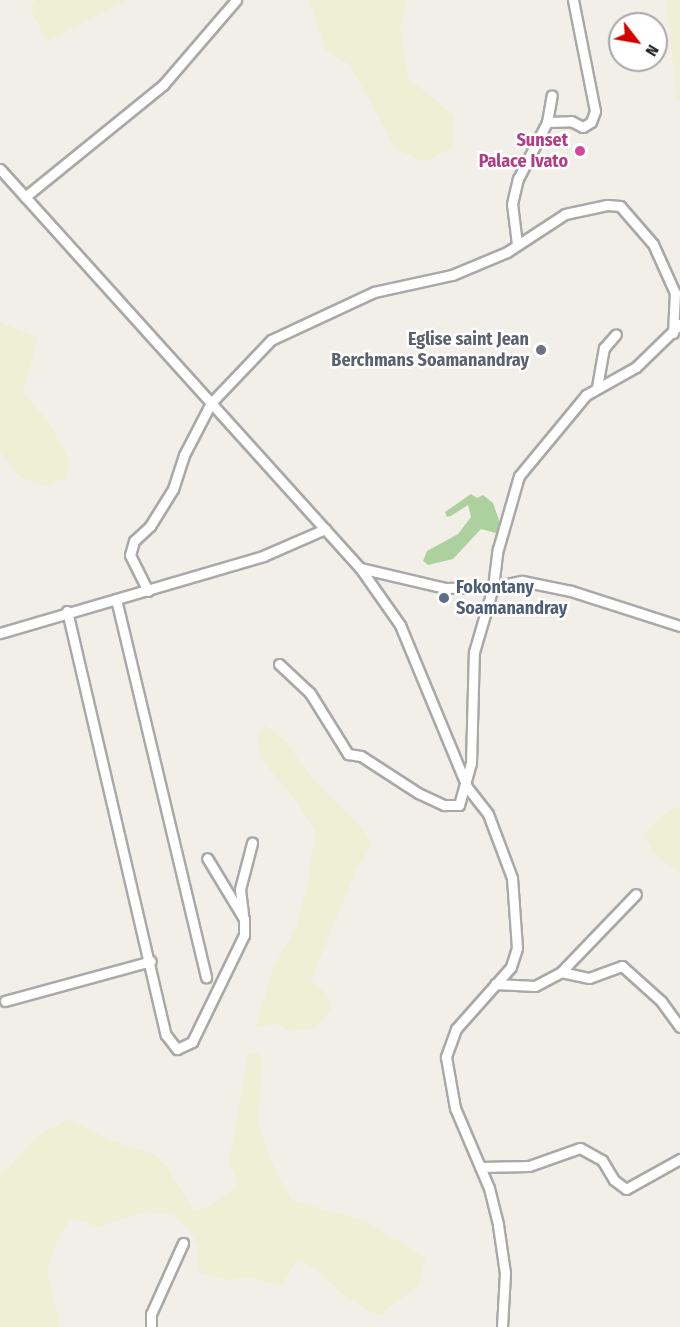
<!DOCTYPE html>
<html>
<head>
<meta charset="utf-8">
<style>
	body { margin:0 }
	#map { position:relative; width:680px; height:1327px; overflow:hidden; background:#f2efe9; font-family:"Fira Sans Condensed",sans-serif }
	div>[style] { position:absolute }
	.farmland>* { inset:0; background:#eef0d5 }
	.forest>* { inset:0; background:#add19e }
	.roads { filter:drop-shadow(2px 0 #a9a9a9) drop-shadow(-2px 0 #a9a9a9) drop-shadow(0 2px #a9a9a9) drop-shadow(0 -2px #a9a9a9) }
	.street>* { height:9px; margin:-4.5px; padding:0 4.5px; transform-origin:4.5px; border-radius:4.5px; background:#fff }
	.dots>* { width:16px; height:16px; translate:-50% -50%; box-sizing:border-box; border:3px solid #fff; border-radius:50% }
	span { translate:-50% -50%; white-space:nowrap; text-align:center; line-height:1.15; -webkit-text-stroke:5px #fff; paint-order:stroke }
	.hotel-label { font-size:18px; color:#b23c85; font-weight:700 }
	.right { translate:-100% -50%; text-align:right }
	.worship-label { font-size:18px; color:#5b616d; font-weight:700 }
	.service-label { font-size:18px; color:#4e5e75; font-weight:700 }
	.left { translate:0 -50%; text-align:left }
	.north { position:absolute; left:608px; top:12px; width:60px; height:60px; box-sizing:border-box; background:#fff; border:2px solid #a7a7a7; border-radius:50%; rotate:121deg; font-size:16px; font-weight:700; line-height:24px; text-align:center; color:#222 }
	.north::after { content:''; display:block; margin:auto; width:21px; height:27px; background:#d40000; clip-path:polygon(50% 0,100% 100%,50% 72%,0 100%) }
</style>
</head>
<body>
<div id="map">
	<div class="farmland">
		<div style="clip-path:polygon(35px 0,127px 0,46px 42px,30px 7px)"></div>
		<div style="clip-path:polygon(309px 0,408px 0,400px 25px,409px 79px,455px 116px,452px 148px,423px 162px,395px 148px,350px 65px,326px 51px)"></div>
		<div style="clip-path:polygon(666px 0,680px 0,680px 101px,677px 99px)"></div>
		<div style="clip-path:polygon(0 322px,38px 338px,23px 393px,49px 422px,70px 462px,65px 478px,45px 486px,21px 478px,0 452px)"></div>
		<div style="clip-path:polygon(264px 725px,285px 740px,314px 781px,362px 827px,372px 846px,357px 868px,311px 980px,327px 994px,331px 1009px,316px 1028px,291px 1032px,278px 1023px,255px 1028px,273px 968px,296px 927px,309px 878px,315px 831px,296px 801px,261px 759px,256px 741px)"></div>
		<div style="clip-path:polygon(673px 807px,680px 808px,680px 874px,657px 856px,642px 834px)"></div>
		<div style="clip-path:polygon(257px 1053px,263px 1059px,258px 1124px,277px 1174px,292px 1200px,368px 1222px,426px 1259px,418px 1286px,379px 1316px,344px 1296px,319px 1272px,298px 1259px,282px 1285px,249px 1278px,224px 1280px,198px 1272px,198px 1246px,189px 1230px,172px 1215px,146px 1212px,98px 1227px,72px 1218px,60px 1234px,47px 1271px,60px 1327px,0 1327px,0 1177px,37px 1136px,68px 1119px,112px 1141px,153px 1154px,166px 1165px,195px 1211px,211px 1206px,238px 1184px,229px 1161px,248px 1055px)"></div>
	</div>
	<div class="forest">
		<div style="clip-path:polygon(471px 494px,477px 498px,483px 495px,493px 503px,500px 523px,499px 534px,481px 529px,453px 559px,428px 565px,423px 561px,427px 551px,458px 534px,471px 517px,468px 505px,451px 516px,447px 517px,445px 512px)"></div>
	</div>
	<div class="roads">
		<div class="street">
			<div style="left:547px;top:122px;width:24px;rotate:-2deg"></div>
			<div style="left:571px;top:121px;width:13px;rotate:27deg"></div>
			<div style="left:583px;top:127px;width:9px;rotate:-32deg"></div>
			<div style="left:591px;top:122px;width:12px;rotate:-70deg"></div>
			<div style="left:595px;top:111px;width:113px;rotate:-101.2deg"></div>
			<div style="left:0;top:169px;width:537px;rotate:47.94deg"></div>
			<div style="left:360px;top:568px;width:70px;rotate:54.9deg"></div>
			<div style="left:400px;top:625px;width:175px;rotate:67.5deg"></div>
			<div style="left:467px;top:787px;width:34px;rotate:52deg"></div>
			<div style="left:488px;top:814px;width:68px;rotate:69.4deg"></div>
			<div style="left:512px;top:878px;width:70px;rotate:85.9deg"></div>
			<div style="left:517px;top:948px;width:20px;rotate:108deg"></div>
			<div style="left:511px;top:967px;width:83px;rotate:131.6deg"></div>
			<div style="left:456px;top:1029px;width:30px;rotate:110deg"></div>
			<div style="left:446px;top:1057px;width:52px;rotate:80deg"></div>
			<div style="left:455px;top:1108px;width:87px;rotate:67deg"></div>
			<div style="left:489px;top:1188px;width:38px;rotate:76deg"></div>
			<div style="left:498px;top:1225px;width:49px;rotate:81.7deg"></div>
			<div style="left:505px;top:1273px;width:54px;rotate:93.2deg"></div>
			<div style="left:25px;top:197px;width:178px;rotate:-39.1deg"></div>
			<div style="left:163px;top:85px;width:112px;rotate:-49.3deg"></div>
			<div style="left:517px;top:244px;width:40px;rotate:-97.1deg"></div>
			<div style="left:512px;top:204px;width:26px;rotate:-77deg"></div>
			<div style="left:518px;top:179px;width:64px;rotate:-63deg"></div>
			<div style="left:547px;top:122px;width:27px;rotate:-80deg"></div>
			<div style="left:597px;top:387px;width:40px;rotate:-80deg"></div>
			<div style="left:604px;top:348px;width:18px;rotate:-49deg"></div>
			<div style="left:360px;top:568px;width:87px;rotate:13.2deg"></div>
			<div style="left:445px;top:588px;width:48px;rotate:-1.2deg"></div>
			<div style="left:493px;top:587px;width:38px;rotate:-83deg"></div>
			<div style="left:498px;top:549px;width:76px;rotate:-74deg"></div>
			<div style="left:519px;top:476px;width:105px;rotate:-50.4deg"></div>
			<div style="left:586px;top:395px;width:57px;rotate:-29.2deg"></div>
			<div style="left:636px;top:367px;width:62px;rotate:-44.3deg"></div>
			<div style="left:148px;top:591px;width:40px;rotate:-116.6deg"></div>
			<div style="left:130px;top:555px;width:15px;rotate:-74deg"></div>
			<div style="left:134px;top:541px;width:22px;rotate:-43deg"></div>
			<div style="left:150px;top:526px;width:44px;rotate:-58.1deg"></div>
			<div style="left:173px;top:489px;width:36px;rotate:-72deg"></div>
			<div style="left:184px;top:455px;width:59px;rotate:-62.6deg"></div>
			<div style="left:211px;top:403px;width:87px;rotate:-46.4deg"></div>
			<div style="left:271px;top:340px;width:114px;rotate:-25deg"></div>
			<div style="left:374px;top:292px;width:80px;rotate:-12.3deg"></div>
			<div style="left:452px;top:275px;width:60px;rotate:-22.7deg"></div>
			<div style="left:507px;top:252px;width:69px;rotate:-33.2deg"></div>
			<div style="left:565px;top:214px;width:43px;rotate:-12.1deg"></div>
			<div style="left:607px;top:205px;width:13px;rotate:4deg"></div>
			<div style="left:620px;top:206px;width:50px;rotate:49deg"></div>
			<div style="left:653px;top:244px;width:54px;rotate:65.8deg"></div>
			<div style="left:675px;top:293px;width:40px;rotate:92.9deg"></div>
			<div style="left:116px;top:599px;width:389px;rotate:76.6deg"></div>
			<div style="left:67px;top:611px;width:435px;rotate:76.9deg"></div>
			<div style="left:166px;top:1035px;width:18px;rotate:52deg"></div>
			<div style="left:177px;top:1049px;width:17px;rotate:-25deg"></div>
			<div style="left:192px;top:1042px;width:119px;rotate:-64.1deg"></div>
			<div style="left:244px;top:935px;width:16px;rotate:-90deg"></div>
			<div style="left:244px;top:919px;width:71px;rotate:-121.2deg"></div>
			<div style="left:0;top:633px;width:274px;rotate:-16.3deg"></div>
			<div style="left:263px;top:556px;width:68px;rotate:-23.5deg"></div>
			<div style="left:279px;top:664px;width:42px;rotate:43.1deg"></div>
			<div style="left:310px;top:693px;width:72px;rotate:58.1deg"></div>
			<div style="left:348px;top:754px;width:13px;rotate:9deg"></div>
			<div style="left:361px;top:756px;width:68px;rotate:33deg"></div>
			<div style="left:418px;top:793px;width:29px;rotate:25deg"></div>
			<div style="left:444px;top:805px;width:15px"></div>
			<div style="left:459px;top:805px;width:44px;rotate:-74.1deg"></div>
			<div style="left:471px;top:763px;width:111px;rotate:-88.5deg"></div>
			<div style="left:474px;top:652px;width:68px;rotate:-73.7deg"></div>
			<div style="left:493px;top:587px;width:30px;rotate:-12deg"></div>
			<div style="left:522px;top:581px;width:50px;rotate:11.5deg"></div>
			<div style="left:571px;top:591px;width:114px;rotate:17.8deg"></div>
			<div style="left:243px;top:914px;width:25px;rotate:-97deg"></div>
			<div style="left:240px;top:889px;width:48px;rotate:-75.4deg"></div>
			<div style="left:561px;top:972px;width:29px;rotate:12deg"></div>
			<div style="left:589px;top:978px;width:35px;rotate:-20deg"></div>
			<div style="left:622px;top:966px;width:52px;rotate:41.9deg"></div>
			<div style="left:661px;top:1001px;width:32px;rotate:54deg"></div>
			<div style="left:495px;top:984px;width:40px;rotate:2.9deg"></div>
			<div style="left:535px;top:986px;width:30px;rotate:-28deg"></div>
			<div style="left:561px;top:972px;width:108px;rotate:-46.1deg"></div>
			<div style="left:5px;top:1001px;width:151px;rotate:-15.3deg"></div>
			<div style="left:480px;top:1167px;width:49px;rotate:-1.2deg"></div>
			<div style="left:529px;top:1166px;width:54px;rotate:-19.4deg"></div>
			<div style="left:580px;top:1148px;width:25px;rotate:29deg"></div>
			<div style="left:602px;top:1160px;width:23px;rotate:59deg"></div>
			<div style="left:614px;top:1180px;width:15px;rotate:37deg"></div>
			<div style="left:626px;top:1189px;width:62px;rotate:-29.1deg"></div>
			<div style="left:151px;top:1327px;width:13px;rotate:-90deg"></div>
			<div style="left:151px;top:1314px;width:78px;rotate:-65.7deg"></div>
		</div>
	</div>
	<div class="dots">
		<div style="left:580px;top:151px;background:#d1479c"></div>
		<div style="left:541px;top:350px;background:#6b7280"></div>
		<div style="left:444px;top:598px;background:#5c6f8a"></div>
	</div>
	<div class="hotel-label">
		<span class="right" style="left:568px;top:151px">Sunset<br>Palace Ivato</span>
	</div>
	<div class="worship-label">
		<span class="right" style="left:529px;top:350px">Eglise saint Jean<br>Berchmans Soamanandray</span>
	</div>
	<div class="service-label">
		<span class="left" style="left:456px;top:598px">Fokontany<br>Soamanandray</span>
	</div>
	<div class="north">N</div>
</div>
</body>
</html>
